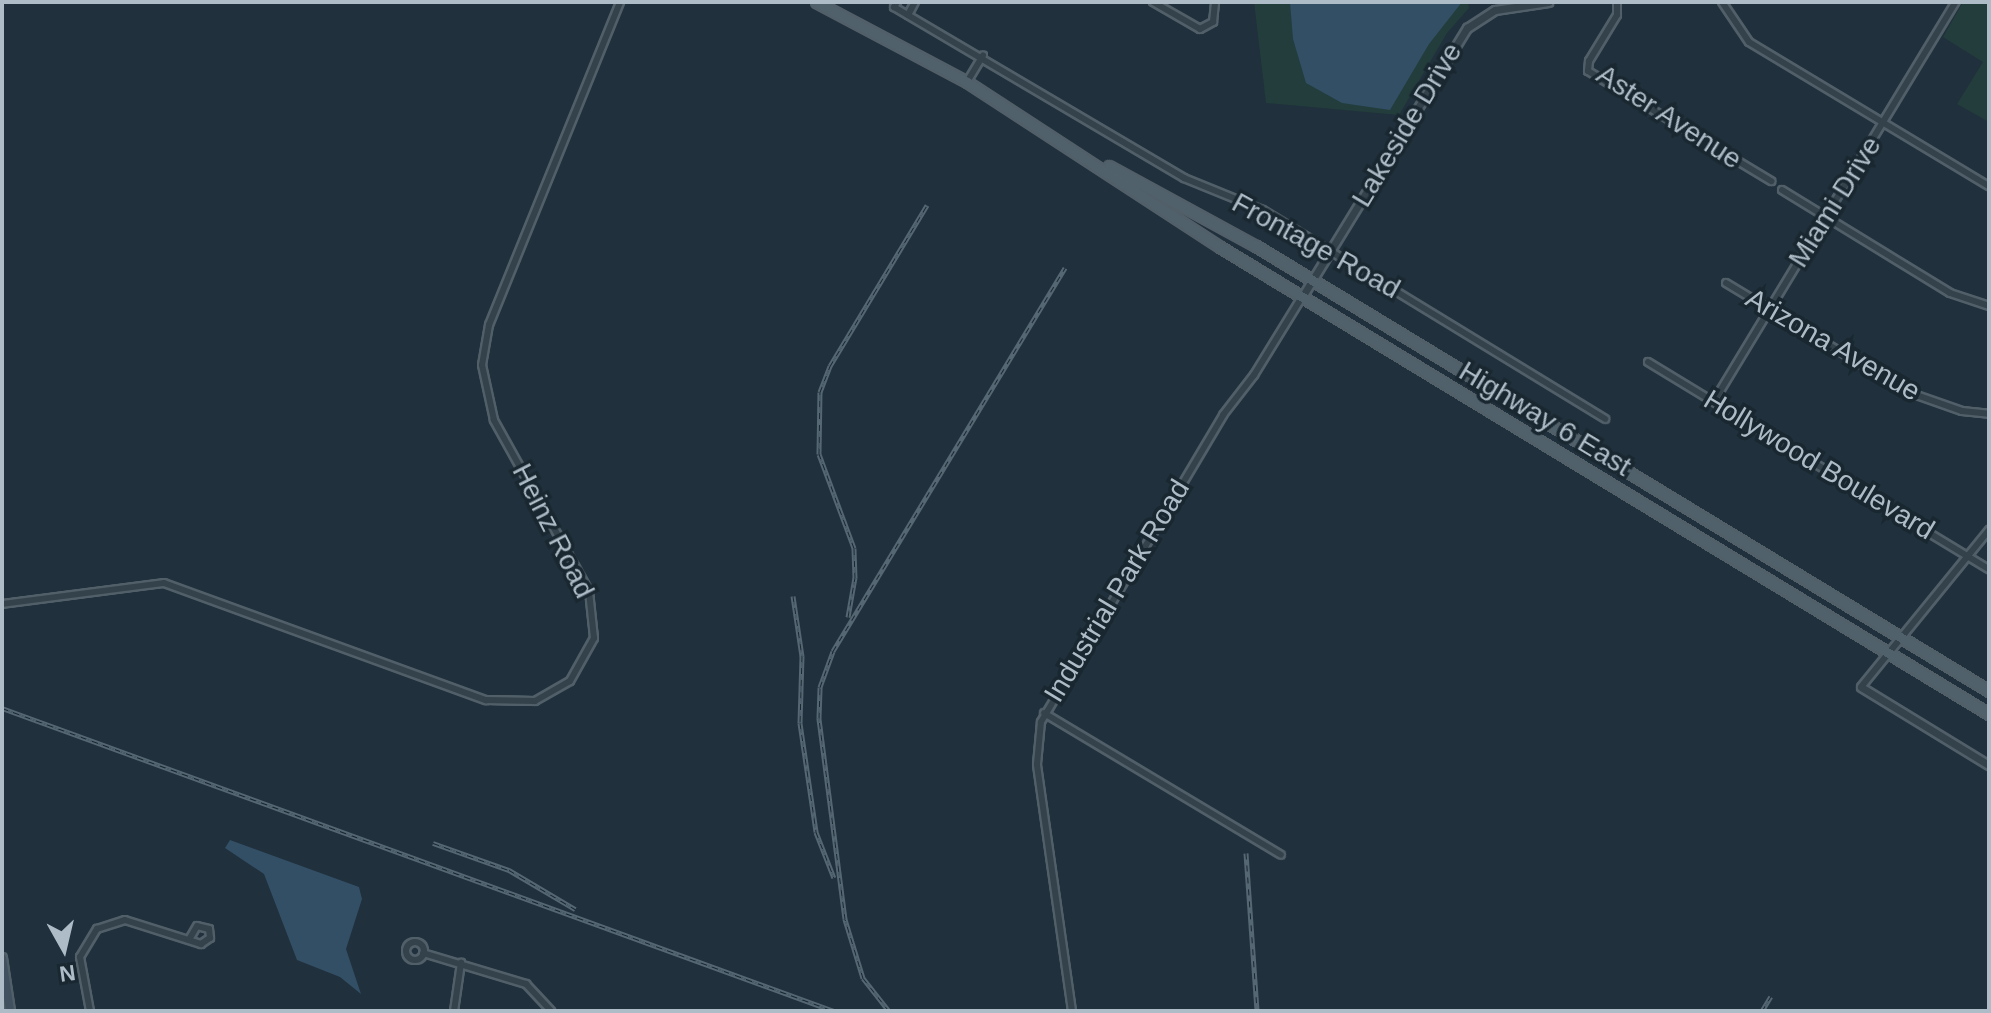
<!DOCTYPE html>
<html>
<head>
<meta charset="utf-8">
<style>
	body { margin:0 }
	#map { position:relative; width:1991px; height:1013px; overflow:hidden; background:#20303c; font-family:Helvetica,sans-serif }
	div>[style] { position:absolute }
	.green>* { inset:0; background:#223d3b }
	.water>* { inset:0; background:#324f65 }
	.roads { filter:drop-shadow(2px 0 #515f69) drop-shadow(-2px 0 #515f69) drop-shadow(0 2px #515f69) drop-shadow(0 -2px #515f69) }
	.minor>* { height:6px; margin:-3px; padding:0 3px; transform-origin:3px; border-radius:3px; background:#34424c }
	.minor>.ring { margin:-3px; padding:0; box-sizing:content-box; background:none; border:6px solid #34424c; border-radius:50% }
	.tertiary>* { height:7px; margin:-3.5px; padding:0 3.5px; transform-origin:3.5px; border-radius:3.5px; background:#34424c }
	.secondary>* { height:8px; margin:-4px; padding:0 4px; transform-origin:4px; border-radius:4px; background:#41515f }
	.primary>* { height:9px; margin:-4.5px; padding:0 4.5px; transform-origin:4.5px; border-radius:4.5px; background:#51616c }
	.rail>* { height:5px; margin-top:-2.5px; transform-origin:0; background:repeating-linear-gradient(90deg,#192730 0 6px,#556773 0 12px); box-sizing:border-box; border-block:2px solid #556773 }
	span { translate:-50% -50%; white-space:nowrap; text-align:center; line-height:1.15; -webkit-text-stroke:7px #192730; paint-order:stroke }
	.street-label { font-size:28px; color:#aebcc8 }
	.frame { position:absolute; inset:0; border:4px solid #aebcc8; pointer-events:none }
	.north { position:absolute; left:24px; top:909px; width:80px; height:80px; -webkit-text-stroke:6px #192730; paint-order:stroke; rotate:172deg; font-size:22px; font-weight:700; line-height:32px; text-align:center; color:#aebcc8 }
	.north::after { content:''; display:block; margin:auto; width:28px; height:36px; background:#aebcc8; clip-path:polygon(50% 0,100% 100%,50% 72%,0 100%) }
</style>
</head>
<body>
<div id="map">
	<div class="green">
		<div style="clip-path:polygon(1254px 2px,1468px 2px,1469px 8px,1447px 33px,1399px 115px,1266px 103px)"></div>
		<div style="clip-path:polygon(1963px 2px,1989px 2px,1989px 122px,1957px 104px,1983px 62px,1943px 37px)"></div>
	</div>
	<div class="water">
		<div style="clip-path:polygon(1290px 2px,1462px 2px,1429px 44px,1390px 110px,1342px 103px,1306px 83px,1293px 39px)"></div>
		<div style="clip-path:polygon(230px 840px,359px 887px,362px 899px,346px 949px,361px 994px,340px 977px,297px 960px,264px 874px,225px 848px)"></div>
	</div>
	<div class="roads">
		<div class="minor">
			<div style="left:897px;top:2px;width:6px;rotate:121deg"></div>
			<div style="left:894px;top:7px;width:337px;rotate:30.5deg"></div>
			<div style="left:1184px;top:178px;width:85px;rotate:22.1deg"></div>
			<div style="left:1263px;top:210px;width:401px;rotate:31.4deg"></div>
			<div style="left:1153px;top:2px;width:54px;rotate:29.9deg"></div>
			<div style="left:1200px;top:29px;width:15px;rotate:-28deg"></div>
			<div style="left:1213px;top:22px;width:20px;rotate:-84deg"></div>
			<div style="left:1617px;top:2px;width:13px;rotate:90deg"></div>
			<div style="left:1617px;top:15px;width:54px;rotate:121.3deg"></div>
			<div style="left:1589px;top:61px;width:10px;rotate:96deg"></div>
			<div style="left:1588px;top:71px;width:214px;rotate:31deg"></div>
			<div style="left:1722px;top:2px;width:48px;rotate:56deg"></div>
			<div style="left:1749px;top:42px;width:280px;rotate:31deg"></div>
			<div style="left:908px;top:15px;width:15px;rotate:-62deg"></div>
			<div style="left:967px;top:82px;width:31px;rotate:-59deg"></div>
			<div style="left:1782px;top:190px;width:197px;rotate:31.5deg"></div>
			<div style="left:1950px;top:293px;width:41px;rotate:18.4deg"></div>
			<div style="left:1726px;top:283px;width:209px;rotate:31.1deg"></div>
			<div style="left:1905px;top:391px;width:60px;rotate:19.3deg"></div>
			<div style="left:1962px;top:411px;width:27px;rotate:6deg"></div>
			<div style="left:1648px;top:362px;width:399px;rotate:31.3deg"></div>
			<div style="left:1714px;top:401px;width:467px;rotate:-58.8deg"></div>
			<div style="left:2px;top:604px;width:163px;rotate:-7.4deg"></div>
			<div style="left:164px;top:583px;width:343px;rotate:20deg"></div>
			<div style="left:486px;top:700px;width:49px;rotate:1.2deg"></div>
			<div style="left:535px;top:701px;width:40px;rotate:-29.7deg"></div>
			<div style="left:570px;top:681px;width:49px;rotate:-60.8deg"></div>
			<div style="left:594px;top:638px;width:47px;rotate:-96.1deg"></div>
			<div style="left:589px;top:591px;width:196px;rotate:-119.1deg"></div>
			<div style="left:494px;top:420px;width:56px;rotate:-102.3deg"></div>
			<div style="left:482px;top:365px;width:41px;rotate:-80.1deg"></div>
			<div style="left:489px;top:325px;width:349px;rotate:-67.9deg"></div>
			<div style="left:1861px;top:687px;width:203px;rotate:-50.8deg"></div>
			<div style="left:1044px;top:713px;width:276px;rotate:30.9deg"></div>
			<div class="ring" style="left:406px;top:942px;width:12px;height:12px"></div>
			<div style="left:423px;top:953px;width:108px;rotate:16.8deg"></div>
			<div style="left:526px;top:984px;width:37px;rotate:47deg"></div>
			<div style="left:90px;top:1011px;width:55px;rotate:-100.5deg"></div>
			<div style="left:80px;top:957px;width:33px;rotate:-59deg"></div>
			<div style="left:97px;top:929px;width:29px;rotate:-18deg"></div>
			<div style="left:125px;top:920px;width:80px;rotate:17.5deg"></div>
			<div style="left:201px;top:944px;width:11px;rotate:-34deg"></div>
			<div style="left:210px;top:938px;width:9px;rotate:-96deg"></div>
			<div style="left:209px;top:929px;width:12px;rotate:-166deg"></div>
			<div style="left:197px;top:926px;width:16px;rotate:120deg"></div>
			<div style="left:454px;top:1011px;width:49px;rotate:-81.7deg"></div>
			<div style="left:1072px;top:1011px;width:249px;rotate:-98.1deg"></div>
			<div style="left:1037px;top:764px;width:42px;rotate:-84.6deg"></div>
			<div style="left:1041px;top:722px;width:357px;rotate:-59.3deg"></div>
			<div style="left:1223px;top:415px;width:51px;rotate:-52.2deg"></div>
			<div style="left:1254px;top:375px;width:92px;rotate:-58.4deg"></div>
		</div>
		<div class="tertiary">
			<div style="left:1302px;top:297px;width:316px;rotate:-58.5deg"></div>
			<div style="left:1467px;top:28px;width:33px;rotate:-33deg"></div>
			<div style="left:1495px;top:10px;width:54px;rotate:-8.6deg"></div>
			<div style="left:1861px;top:687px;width:150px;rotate:31.4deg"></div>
		</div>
		<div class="secondary">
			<div style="left:2px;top:958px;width:54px;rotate:81.4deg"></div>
		</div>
		<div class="primary">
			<div style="left:816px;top:2px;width:171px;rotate:27.9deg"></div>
			<div style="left:967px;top:82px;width:302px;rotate:33.1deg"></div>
			<div style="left:1220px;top:247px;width:900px;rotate:31.27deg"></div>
			<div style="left:1109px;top:166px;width:167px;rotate:28.6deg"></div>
			<div style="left:1256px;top:246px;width:858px;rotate:31.26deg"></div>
		</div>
	</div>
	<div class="rail">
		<div style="left:793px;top:596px;width:61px;rotate:81.5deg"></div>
		<div style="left:802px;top:656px;width:67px;rotate:91.7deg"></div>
		<div style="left:800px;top:723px;width:110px;rotate:81.6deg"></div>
		<div style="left:816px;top:832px;width:49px;rotate:68.6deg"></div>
		<div style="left:848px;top:617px;width:40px;rotate:-80deg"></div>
		<div style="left:855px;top:578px;width:30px;rotate:-92deg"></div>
		<div style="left:854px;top:548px;width:100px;rotate:-110.4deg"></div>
		<div style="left:819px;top:454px;width:62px;rotate:-89.1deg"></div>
		<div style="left:820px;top:392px;width:28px;rotate:-69deg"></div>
		<div style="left:830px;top:366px;width:188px;rotate:-58.9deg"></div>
		<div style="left:2px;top:708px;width:885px;rotate:20.01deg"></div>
		<div style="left:433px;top:843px;width:81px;rotate:19.6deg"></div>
		<div style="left:509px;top:870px;width:77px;rotate:30.6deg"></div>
		<div style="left:1246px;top:853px;width:158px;rotate:86deg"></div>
		<div style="left:889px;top:1011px;width:42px;rotate:-128.2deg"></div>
		<div style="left:863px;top:978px;width:62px;rotate:-107deg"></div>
		<div style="left:845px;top:919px;width:203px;rotate:-97.4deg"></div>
		<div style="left:819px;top:718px;width:31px;rotate:-88deg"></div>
		<div style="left:820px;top:687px;width:38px;rotate:-70deg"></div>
		<div style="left:833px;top:651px;width:448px;rotate:-58.8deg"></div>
		<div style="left:1762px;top:1011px;width:17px;rotate:-59deg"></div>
	</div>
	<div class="street-label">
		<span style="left:1669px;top:117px;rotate:33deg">Aster Avenue</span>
		<span style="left:1407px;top:125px;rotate:-59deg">Lakeside Drive</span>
		<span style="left:1835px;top:202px;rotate:-58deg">Miami Drive</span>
		<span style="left:1316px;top:246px;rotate:29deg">Frontage Road</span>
		<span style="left:1833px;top:345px;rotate:30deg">Arizona Avenue</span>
		<span style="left:1545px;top:419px;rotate:31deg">Highway 6 East</span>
		<span style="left:1819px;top:465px;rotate:31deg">Hollywood Boulevard</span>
		<span style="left:553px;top:531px;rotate:63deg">Heinz Road</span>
		<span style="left:1117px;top:591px;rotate:-59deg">Industrial Park Road</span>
	</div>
	<div class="frame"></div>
	<div class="north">N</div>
</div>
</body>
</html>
